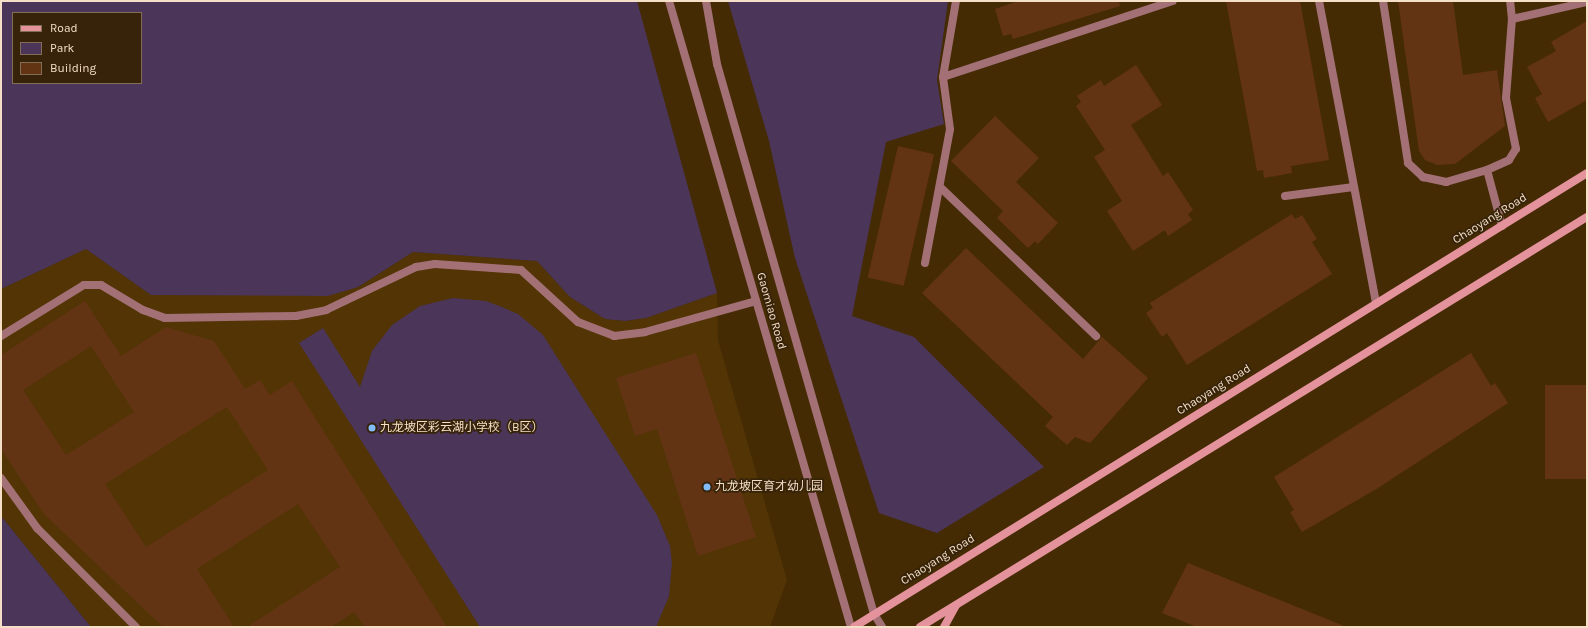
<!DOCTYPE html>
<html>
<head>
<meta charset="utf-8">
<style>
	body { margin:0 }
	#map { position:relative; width:1588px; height:628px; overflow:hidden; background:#452b03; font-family:Karla,"Noto Sans SC",sans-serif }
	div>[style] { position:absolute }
	.built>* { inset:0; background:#523405 }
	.green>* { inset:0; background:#4b3559 }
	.building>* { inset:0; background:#633414; transform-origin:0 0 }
	.service>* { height:8px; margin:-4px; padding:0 4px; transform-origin:4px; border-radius:4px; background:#a37076 }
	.minor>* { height:8px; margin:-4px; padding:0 4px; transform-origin:4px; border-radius:4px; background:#a37076 }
	.tertiary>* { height:8px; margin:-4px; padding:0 4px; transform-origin:4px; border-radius:4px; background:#a37076 }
	.secondary>* { height:8px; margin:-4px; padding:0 4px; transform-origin:4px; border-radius:4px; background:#e4939d }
	.dots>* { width:11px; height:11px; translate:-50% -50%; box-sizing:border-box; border:2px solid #362309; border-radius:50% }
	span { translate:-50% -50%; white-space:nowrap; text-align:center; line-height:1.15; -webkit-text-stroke:3.5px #362309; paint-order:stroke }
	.street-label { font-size:12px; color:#f5dfc7 }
	.poi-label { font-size:12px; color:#f5dfc7 }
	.left { translate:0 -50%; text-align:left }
	.frame { position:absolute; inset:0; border:2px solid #f5dfc7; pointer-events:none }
	.legend { position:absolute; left:12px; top:12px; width:130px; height:72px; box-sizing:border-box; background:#362309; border:1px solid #826e55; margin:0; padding:5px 7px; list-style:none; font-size:12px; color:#f5dfc7 }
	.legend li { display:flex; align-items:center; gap:8px; height:20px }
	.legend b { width:20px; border:1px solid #826e55 }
</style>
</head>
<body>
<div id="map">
	<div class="built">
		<div style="clip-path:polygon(86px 249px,151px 295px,358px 287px,413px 252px,537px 261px,570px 297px,605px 319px,625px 321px,646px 318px,717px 293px,718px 340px,787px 580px,770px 627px,91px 627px,1px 516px,1px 289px)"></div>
	</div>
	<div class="green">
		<div style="clip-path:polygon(evenodd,1px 1px,637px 1px,717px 293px,646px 318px,625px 321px,605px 319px,570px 297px,537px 261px,413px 252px,358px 287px,328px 296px,151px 295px,86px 249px,1px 289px,1px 1px,13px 13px,141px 13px,141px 83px,13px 83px,13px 13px)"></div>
		<div style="clip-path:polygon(728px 1px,948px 1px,937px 80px,944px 124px,886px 142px,852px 316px,914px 337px,1044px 467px,937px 533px,879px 513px,795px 258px,769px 141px)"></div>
		<div style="clip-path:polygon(453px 298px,486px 301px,502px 307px,518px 314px,543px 335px,657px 515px,670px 546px,672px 563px,669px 596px,656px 627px,480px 627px,299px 343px,323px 328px,360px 387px,372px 351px,392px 325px,420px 306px)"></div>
		<div style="clip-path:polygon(1px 516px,91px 627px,1px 627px)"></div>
	</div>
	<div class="building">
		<div style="clip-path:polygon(1019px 1px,1119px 1px,1120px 6px,1013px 39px,1011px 34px,1003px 36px,995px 9px)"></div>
		<div style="clip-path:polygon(1226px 1px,1300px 1px,1329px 160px,1291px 166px,1292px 173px,1264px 178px,1263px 170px,1257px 171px)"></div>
		<div style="clip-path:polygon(1398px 1px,1453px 1px,1463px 75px,1497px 70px,1505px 126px,1455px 164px,1437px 165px,1425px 160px,1419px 151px)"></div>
		<div style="clip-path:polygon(1587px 21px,1587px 100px,1548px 122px,1535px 98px,1542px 94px,1527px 67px,1556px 51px,1551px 42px)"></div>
		<div style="clip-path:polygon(1136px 65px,1162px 105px,1131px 125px,1163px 176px,1168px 172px,1193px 210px,1188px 214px,1192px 220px,1168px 236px,1165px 230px,1133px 251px,1107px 211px,1122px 201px,1094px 157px,1105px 150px,1076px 106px,1081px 102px,1077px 96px,1101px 80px,1104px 86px)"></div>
		<div style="clip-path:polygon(995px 116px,1039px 158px,1016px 182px,1058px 223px,1038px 244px,1035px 241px,1028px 248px,997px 218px,1003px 211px,951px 161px)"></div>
		<div style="left:898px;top:146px;width:37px;height:135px;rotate:13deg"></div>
		<div style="clip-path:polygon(1292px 214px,1295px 219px,1302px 215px,1317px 239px,1312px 242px,1332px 274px,1187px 365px,1167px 333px,1162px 337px,1146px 313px,1153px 308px,1150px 303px)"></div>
		<div style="clip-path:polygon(966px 248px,1083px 359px,1102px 337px,1148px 378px,1090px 443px,1075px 437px,1067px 445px,1045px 426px,1053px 417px,922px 293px)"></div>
		<div style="clip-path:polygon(evenodd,85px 301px,121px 356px,166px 327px,214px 341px,245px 389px,260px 380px,270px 395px,292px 381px,447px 627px,365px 627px,354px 612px,331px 627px,247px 627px,340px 567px,298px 504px,197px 569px,234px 627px,163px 627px,44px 514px,1px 449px,1px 355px,85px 301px,91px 346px,134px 412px,66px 455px,23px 390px,91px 346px,85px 301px,227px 407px,268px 470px,146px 547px,105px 484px,227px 407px)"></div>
		<div style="clip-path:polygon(696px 353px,756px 537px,698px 556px,657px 429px,635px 436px,616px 378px)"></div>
		<div style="clip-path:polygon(1471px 353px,1491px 386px,1495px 383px,1508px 403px,1378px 488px,1302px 532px,1290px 512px,1294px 510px,1274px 477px)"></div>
		<div style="left:1587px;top:385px;width:94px;height:42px;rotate:90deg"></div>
		<div style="clip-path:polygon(1188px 563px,1344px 626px,1344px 627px,1197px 627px,1162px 613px)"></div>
	</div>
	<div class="service">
		<div style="left:1383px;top:1px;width:164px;rotate:81.2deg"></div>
		<div style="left:1408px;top:163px;width:21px;rotate:43deg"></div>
		<div style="left:1423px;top:177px;width:24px;rotate:12deg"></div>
		<div style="left:1446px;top:182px;width:43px;rotate:-16.3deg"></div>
		<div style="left:1487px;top:170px;width:24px;rotate:-24deg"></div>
		<div style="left:1509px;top:160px;width:13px;rotate:-58deg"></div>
		<div style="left:1516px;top:149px;width:52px;rotate:-101.1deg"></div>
		<div style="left:1506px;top:98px;width:79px;rotate:-85.7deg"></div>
		<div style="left:1512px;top:19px;width:18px;rotate:-96deg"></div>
		<div style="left:1512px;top:19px;width:77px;rotate:-12.8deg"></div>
		<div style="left:943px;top:77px;width:242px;rotate:-18.3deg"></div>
		<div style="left:1487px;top:170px;width:58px;rotate:75deg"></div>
		<div style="left:940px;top:187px;width:216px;rotate:43.7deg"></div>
		<div style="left:1285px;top:196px;width:69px;rotate:-7.5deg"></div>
		<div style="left:925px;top:263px;width:136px;rotate:-79.4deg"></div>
		<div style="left:950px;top:129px;width:52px;rotate:-97.7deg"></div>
		<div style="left:943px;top:77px;width:77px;rotate:-80.3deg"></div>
		<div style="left:1px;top:336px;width:97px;rotate:-31.6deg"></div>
		<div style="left:84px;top:285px;width:17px"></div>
		<div style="left:101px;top:285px;width:49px;rotate:30.8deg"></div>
		<div style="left:143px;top:310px;width:23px;rotate:20deg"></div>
		<div style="left:165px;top:318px;width:131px;rotate:-0.9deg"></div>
		<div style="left:296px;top:316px;width:31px;rotate:-11deg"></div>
		<div style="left:326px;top:310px;width:100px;rotate:-25.5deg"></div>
		<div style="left:416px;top:267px;width:19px;rotate:-9deg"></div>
		<div style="left:435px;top:264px;width:86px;rotate:4deg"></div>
		<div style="left:521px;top:270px;width:77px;rotate:42.4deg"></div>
		<div style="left:578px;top:322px;width:39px;rotate:21deg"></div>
		<div style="left:614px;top:336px;width:31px;rotate:-7deg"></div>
		<div style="left:645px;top:332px;width:115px;rotate:-15.6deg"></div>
		<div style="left:1px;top:478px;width:62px;rotate:54.2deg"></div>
		<div style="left:37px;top:528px;width:140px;rotate:45deg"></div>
	</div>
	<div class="minor">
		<div style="left:1319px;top:1px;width:308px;rotate:79.3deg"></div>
	</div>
	<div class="tertiary">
		<div style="left:669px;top:1px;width:652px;rotate:73.79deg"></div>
		<div style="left:706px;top:1px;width:64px;rotate:80.1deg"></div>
		<div style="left:717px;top:64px;width:572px;rotate:74.07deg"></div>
		<div style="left:874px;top:614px;width:15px;rotate:58deg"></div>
	</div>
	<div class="secondary">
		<div style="left:854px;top:627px;width:862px;rotate:-31.77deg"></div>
		<div style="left:920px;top:627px;width:783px;rotate:-31.58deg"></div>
		<div style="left:944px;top:627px;width:25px;rotate:-61deg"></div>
	</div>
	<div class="dots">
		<div style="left:372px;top:428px;background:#82bcfa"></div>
		<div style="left:707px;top:487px;background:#82bcfa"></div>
	</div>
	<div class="street-label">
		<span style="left:1490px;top:219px;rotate:-32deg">Chaoyang Road</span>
		<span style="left:771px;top:311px;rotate:74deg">Gaomiao Road</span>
		<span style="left:1214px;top:390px;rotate:-32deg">Chaoyang Road</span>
		<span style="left:938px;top:560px;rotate:-32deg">Chaoyang Road</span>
	</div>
	<div class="poi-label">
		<span class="left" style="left:380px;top:428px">九龙坡区彩云湖小学校（B区）</span>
		<span class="left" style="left:715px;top:487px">九龙坡区育才幼儿园</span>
	</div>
	<div class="frame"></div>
	<ul class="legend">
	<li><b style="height:5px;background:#e4939d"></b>Road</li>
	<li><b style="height:11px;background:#4b3559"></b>Park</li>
	<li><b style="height:11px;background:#633414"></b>Building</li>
	</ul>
</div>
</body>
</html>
